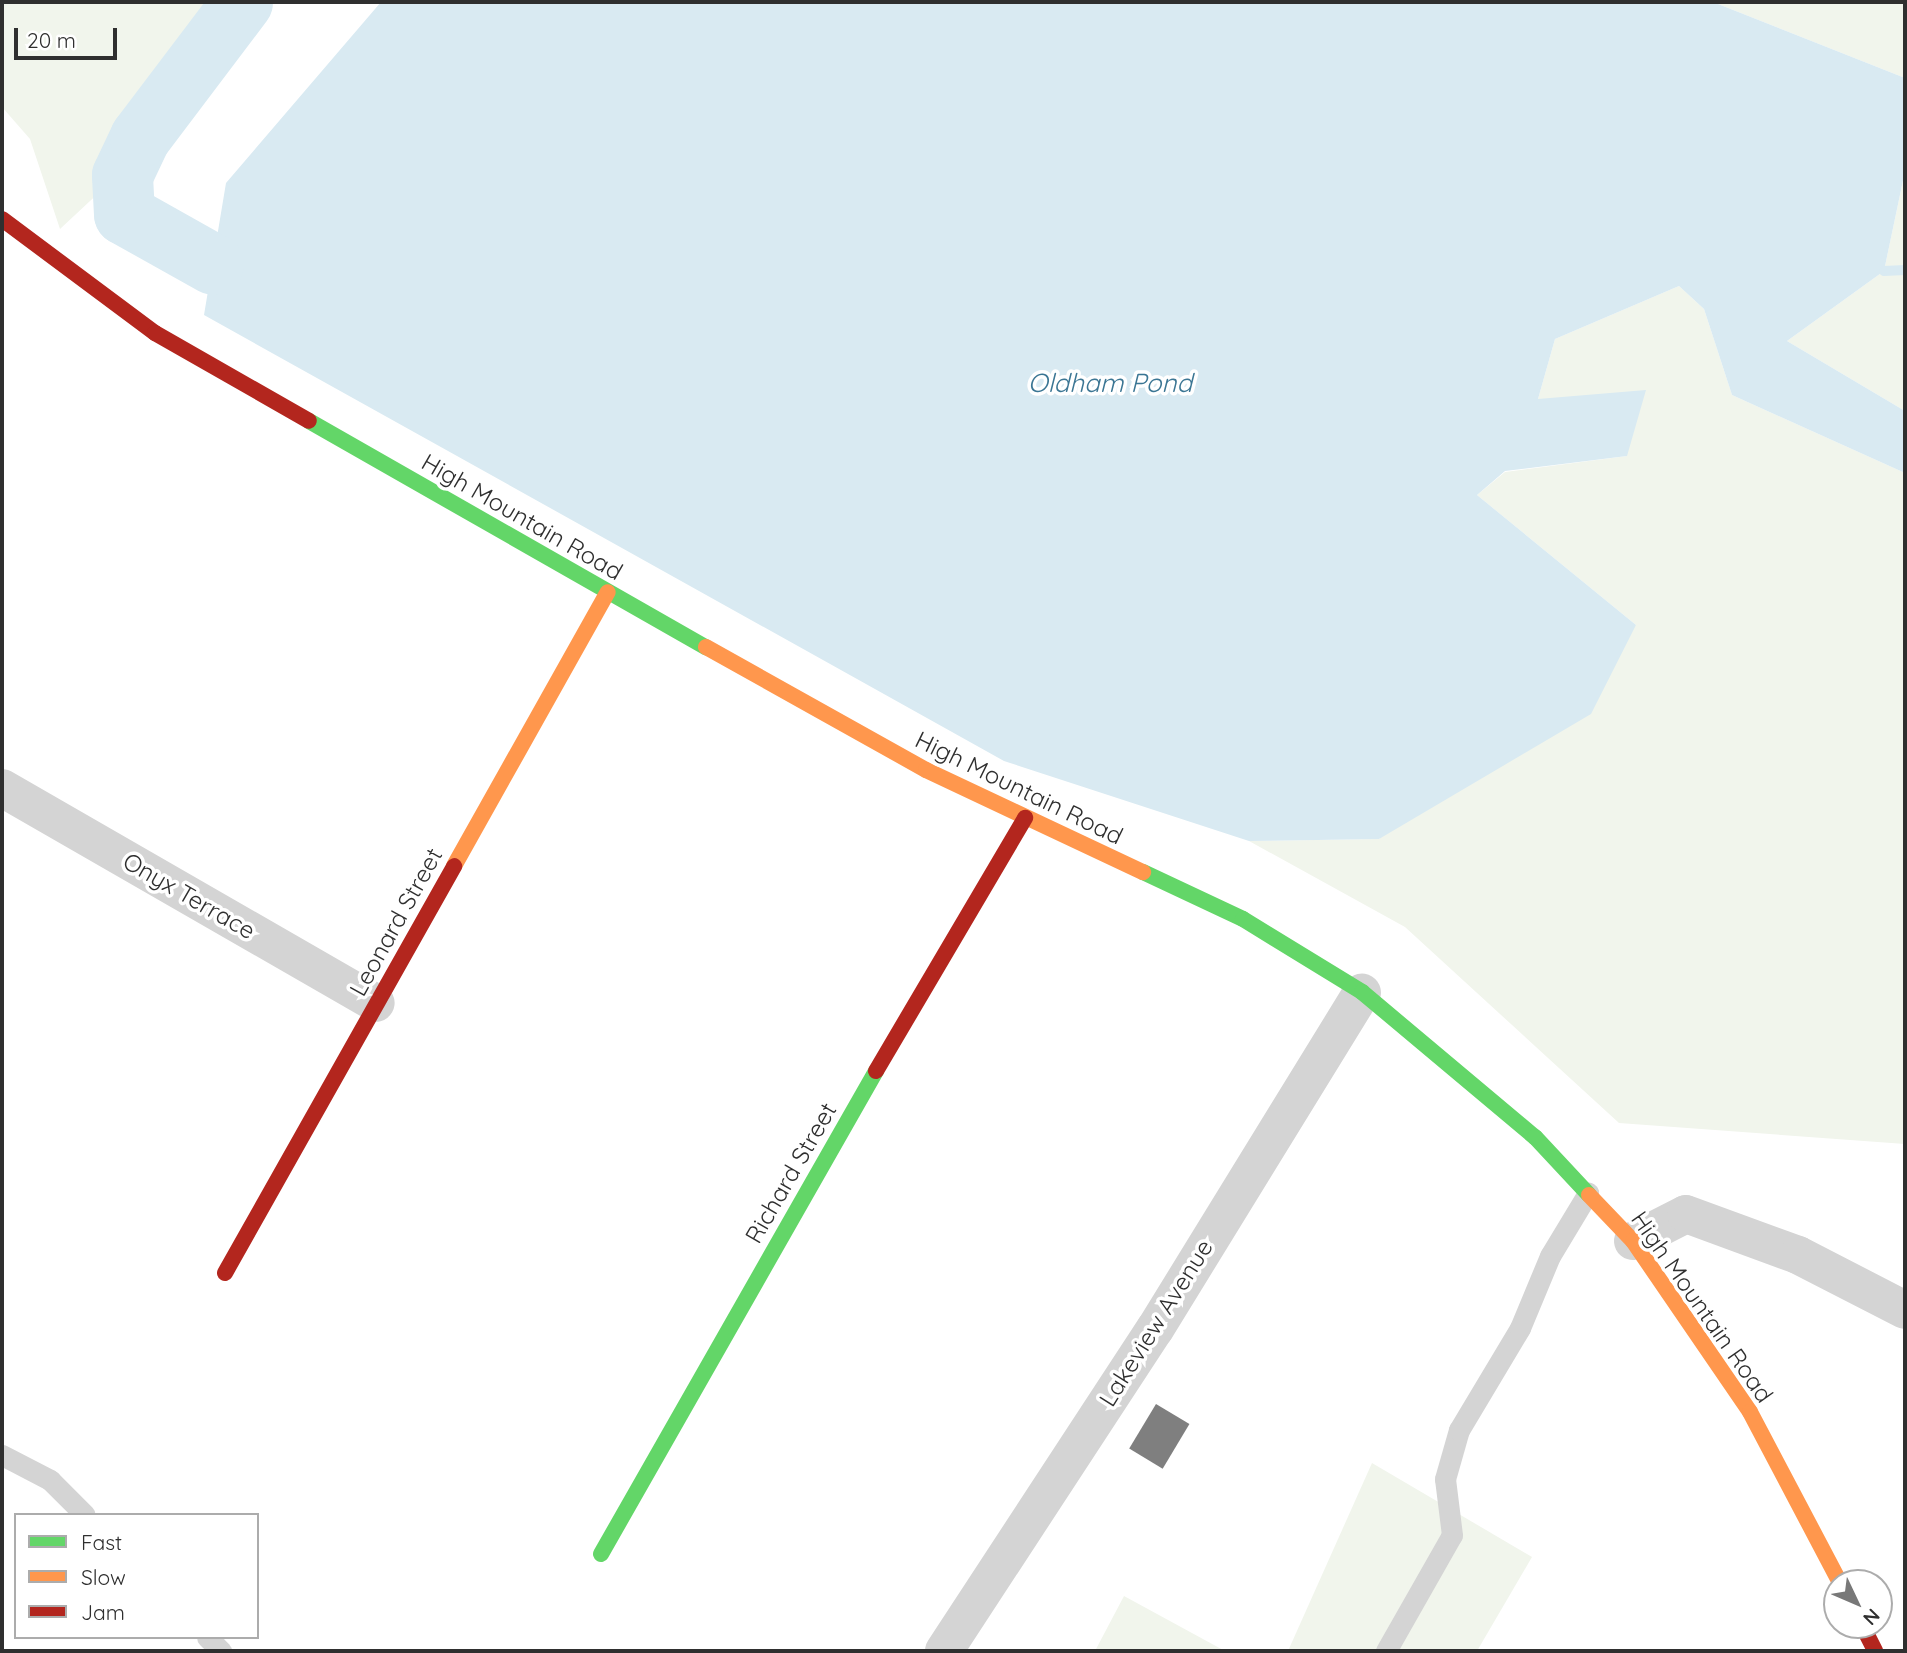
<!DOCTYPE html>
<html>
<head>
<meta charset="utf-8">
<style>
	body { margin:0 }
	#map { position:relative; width:1907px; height:1653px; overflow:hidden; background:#fff; font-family:Quicksand,sans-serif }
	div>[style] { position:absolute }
	.green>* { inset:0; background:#f1f5ec }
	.water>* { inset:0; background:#d9eaf2 }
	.stream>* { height:10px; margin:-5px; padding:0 5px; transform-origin:5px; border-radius:5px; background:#d9eaf2 }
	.river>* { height:61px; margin:-30.5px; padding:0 30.5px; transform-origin:30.5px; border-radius:30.5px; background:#d9eaf2 }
	.building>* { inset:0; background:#7f7f7f; transform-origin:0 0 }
	.lane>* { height:21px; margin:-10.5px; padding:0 10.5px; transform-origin:10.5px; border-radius:10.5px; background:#d4d4d4 }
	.street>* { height:38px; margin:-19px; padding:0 19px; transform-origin:19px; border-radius:19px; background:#d4d4d4 }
	.fast>* { height:16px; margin:-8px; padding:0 8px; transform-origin:8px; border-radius:8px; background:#63d668 }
	.slow>* { height:16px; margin:-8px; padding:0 8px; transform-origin:8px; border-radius:8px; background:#ff974d }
	.jam>* { height:16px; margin:-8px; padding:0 8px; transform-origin:8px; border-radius:8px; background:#b3261e }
	span { translate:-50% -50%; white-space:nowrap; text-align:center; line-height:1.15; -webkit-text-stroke:7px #fff; paint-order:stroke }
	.street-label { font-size:24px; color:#2f2f2f }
	.water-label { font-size:26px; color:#3b7694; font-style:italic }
	.frame { position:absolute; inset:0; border:4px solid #2f2f2f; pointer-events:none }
	.legend { position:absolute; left:14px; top:1513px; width:245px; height:126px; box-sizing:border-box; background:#fff; border:2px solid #acacac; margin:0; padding:9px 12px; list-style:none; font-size:21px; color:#2f2f2f }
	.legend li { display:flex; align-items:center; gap:14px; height:35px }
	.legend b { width:35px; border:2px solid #acacac }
	.north { position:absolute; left:1823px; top:1569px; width:70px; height:70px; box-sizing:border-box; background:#fff; border:2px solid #acacac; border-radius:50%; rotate:134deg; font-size:19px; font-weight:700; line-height:28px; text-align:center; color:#2f2f2f }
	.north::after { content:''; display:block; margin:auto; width:24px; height:32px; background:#787878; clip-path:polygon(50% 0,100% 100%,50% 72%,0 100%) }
	.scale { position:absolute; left:14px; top:28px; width:103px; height:32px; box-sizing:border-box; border:4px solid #2f2f2f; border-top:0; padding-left:9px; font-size:21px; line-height:24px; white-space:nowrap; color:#2f2f2f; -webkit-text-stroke:5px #fff; paint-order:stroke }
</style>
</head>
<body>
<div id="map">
	<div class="green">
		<div style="clip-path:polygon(2px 2px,251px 2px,134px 160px,60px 229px,30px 139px,2px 107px)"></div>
		<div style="clip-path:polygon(1713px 2px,1905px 2px,1905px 78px)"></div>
		<div style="clip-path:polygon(1905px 171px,1905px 411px,1787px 341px,1884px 271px)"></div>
		<div style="clip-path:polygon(1679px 286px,1704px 309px,1732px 395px,1905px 473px,1905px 1144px,1619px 1123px,1405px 927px,1249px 841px,1379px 839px,1636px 625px,1477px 495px,1505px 472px,1627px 456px,1538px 399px,1555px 339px)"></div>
		<div style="clip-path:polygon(1372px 1463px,1532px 1557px,1477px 1651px,1288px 1651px)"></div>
		<div style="clip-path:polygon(1124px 1596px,1225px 1651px,1095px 1651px)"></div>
	</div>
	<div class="water">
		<div style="clip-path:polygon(381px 2px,1713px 2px,1905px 78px,1905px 171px,1884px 271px,1787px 341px,1905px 411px,1905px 473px,1732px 395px,1704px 309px,1679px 286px,1555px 339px,1538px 399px,1646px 390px,1627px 456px,1505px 471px,1477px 495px,1636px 625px,1591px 714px,1379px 839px,1249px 841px,1004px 761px,204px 315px,226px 183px)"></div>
	</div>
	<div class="stream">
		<div style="left:1884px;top:271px;width:21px;rotate:-3deg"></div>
	</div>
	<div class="river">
		<div style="left:213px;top:264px;width:102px;rotate:-150.7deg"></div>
		<div style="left:124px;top:214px;width:39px;rotate:-93deg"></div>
		<div style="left:122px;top:175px;width:42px;rotate:-64.7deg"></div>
		<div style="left:140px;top:137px;width:169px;rotate:-52.9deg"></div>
	</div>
	<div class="building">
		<div style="left:1156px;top:1404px;width:39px;height:52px;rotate:31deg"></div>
	</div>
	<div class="lane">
		<div style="left:2px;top:1455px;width:54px;rotate:27.5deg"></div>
		<div style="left:50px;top:1480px;width:49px;rotate:45deg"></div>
		<div style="left:207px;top:1637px;width:20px;rotate:45deg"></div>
		<div style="left:1386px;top:1651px;width:133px;rotate:-60.4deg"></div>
		<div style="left:1452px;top:1535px;width:56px;rotate:-97.1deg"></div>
		<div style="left:1445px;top:1479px;width:51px;rotate:-74.1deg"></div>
		<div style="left:1459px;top:1430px;width:119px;rotate:-59.1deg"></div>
		<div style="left:1520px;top:1328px;width:78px;rotate:-67.4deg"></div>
		<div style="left:1550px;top:1256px;width:74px;rotate:-58.9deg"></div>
	</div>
	<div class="street">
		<div style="left:2px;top:788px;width:431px;rotate:29.9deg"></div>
		<div style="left:1633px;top:1241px;width:59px;rotate:-27deg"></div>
		<div style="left:1686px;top:1214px;width:119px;rotate:20.1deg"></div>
		<div style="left:1798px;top:1255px;width:120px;rotate:27.2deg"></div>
		<div style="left:944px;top:1651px;width:385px;rotate:-56.8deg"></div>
		<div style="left:1155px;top:1329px;width:395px;rotate:-58.4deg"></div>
	</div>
	<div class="fast">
		<div style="left:309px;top:421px;width:457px;rotate:29.7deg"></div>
		<div style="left:1143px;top:872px;width:110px;rotate:25.2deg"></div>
		<div style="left:1243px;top:919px;width:140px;rotate:31.5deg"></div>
		<div style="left:1362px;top:992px;width:226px;rotate:40deg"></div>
		<div style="left:1535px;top:1137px;width:79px;rotate:47deg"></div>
		<div style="left:601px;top:1554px;width:556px;rotate:-60.34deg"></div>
	</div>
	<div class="slow">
		<div style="left:706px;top:647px;width:252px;rotate:29.2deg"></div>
		<div style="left:926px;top:770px;width:240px;rotate:25.2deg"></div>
		<div style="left:454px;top:866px;width:314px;rotate:-60.7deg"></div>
		<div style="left:1589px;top:1195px;width:64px;rotate:46.3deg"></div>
		<div style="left:1633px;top:1241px;width:207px;rotate:55.6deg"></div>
		<div style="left:1750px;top:1412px;width:193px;rotate:62.2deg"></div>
	</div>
	<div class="jam">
		<div style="left:2px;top:219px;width:191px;rotate:36.7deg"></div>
		<div style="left:155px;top:333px;width:177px;rotate:29.7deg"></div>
		<div style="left:876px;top:1071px;width:294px;rotate:-59.5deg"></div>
		<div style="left:225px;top:1273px;width:467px;rotate:-60.6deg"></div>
		<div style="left:1862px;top:1625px;width:29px;rotate:63deg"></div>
	</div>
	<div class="street-label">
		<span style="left:522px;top:517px;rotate:30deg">High Mountain Road</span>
		<span style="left:1019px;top:788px;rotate:26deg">High Mountain Road</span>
		<span style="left:189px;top:896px;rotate:30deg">Onyx Terrace</span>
		<span style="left:396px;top:922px;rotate:-61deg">Leonard Street</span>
		<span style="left:791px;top:1173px;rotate:-60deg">Richard Street</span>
		<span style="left:1702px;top:1307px;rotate:55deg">High Mountain Road</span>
		<span style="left:1156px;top:1323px;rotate:-58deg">Lakeview Avenue</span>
	</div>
	<div class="water-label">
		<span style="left:1110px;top:383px">Oldham Pond</span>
	</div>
	<div class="frame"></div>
	<ul class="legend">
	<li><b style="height:9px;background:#63d668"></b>Fast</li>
	<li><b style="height:9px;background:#ff974d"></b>Slow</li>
	<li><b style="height:9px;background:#b3261e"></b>Jam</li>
	</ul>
	<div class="north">N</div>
	<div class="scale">20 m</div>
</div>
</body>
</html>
